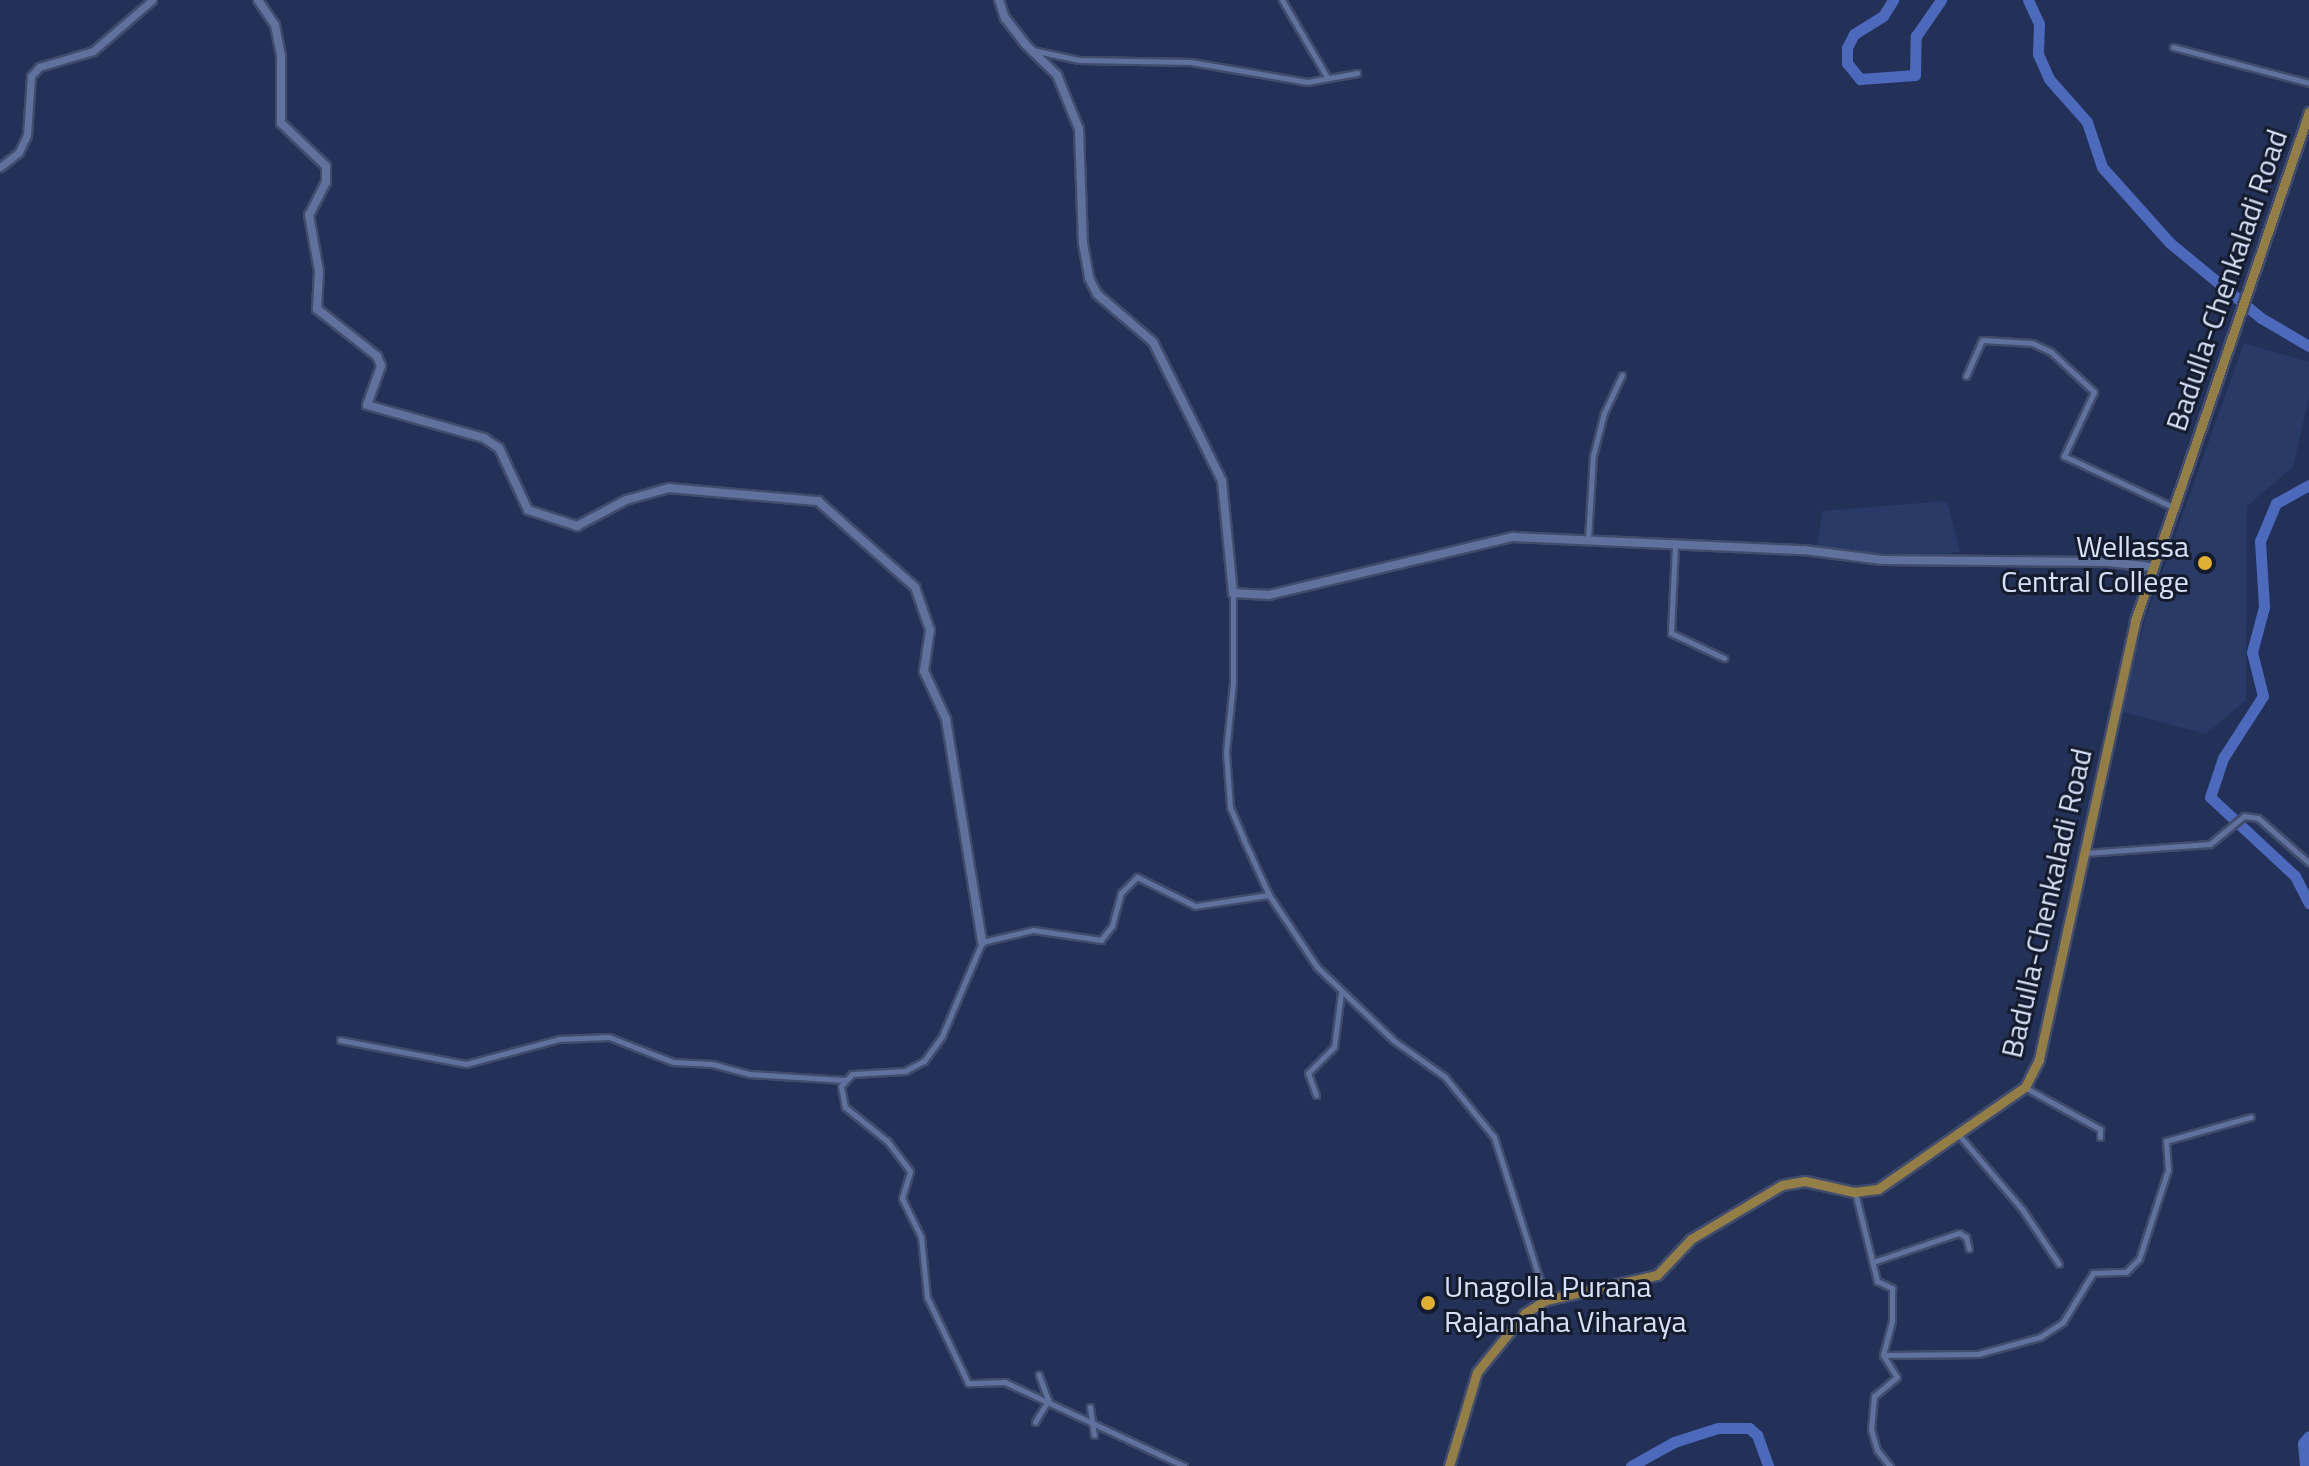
<!DOCTYPE html>
<html>
<head>
<meta charset="utf-8">
<style>
	body { margin:0 }
	#map { position:relative; width:2309px; height:1466px; overflow:hidden; background:#233158; font-family:"Titillium Web",sans-serif }
	div>[style] { position:absolute }
	.built>* { inset:0; background:#293a67 }
	.river>* { height:11px; margin:-5.5px; padding:0 5.5px; transform-origin:5.5px; border-radius:5.5px; background:#4c69bb }
	.roads { filter:drop-shadow(2px 0 #414c6d) drop-shadow(-2px 0 #414c6d) drop-shadow(0 2px #414c6d) drop-shadow(0 -2px #414c6d) }
	.minor>* { height:5px; margin:-2.5px; padding:0 2.5px; transform-origin:2.5px; border-radius:2.5px; background:#5f719c }
	.tertiary>* { height:7px; margin:-3.5px; padding:0 3.5px; transform-origin:3.5px; border-radius:3.5px; background:#5f719c }
	.secondary>* { height:8px; margin:-4px; padding:0 4px; transform-origin:4px; border-radius:4px; background:#5f719c }
	.trunk>* { height:9px; margin:-4.5px; padding:0 4.5px; transform-origin:4.5px; border-radius:4.5px; background:#947e47 }
	.dots>* { width:22px; height:22px; translate:-50% -50%; box-sizing:border-box; border:4px solid #141b2c; border-radius:50% }
	span { translate:-50% -50%; white-space:nowrap; text-align:center; line-height:1.15; -webkit-text-stroke:6px #141b2c; paint-order:stroke }
	.street-label { font-size:30px; color:#d6e1f9 }
	.poi-label { font-size:30px; color:#d6e1f9 }
	.right { translate:-100% -50%; text-align:right }
	.left { translate:0 -50%; text-align:left }
</style>
</head>
<body>
<div id="map">
	<div class="built">
		<div style="clip-path:polygon(2244px 343px,2309px 362px,2309px 396px,2293px 467px,2247px 506px,2246px 700px,2206px 734px,2120px 711px,2145px 620px)"></div>
		<div style="clip-path:polygon(1947px 501px,1960px 552px,1900px 559px,1817px 549px,1822px 511px)"></div>
	</div>
	<div class="river">
		<div style="left:1893px;top:0;width:19px;rotate:122deg"></div>
		<div style="left:1883px;top:16px;width:34px;rotate:148deg"></div>
		<div style="left:1854px;top:34px;width:16px;rotate:117deg"></div>
		<div style="left:1847px;top:48px;width:15px;rotate:90deg"></div>
		<div style="left:1847px;top:63px;width:21px;rotate:51deg"></div>
		<div style="left:1860px;top:79px;width:55px;rotate:-4.2deg"></div>
		<div style="left:1915px;top:75px;width:39px;rotate:-89deg"></div>
		<div style="left:1916px;top:36px;width:44px;rotate:-55.2deg"></div>
		<div style="left:2028px;top:0;width:26px;rotate:65deg"></div>
		<div style="left:2039px;top:24px;width:30px;rotate:92deg"></div>
		<div style="left:2038px;top:54px;width:27px;rotate:66deg"></div>
		<div style="left:2049px;top:79px;width:57px;rotate:48.5deg"></div>
		<div style="left:2087px;top:122px;width:47px;rotate:71.6deg"></div>
		<div style="left:2102px;top:167px;width:102px;rotate:48.2deg"></div>
		<div style="left:2170px;top:243px;width:118px;rotate:39.5deg"></div>
		<div style="left:2261px;top:318px;width:56px;rotate:30.3deg"></div>
		<div style="left:2309px;top:485px;width:38px;rotate:151deg"></div>
		<div style="left:2276px;top:503px;width:41px;rotate:112.8deg"></div>
		<div style="left:2260px;top:541px;width:66px;rotate:86.5deg"></div>
		<div style="left:2264px;top:607px;width:47px;rotate:104.9deg"></div>
		<div style="left:2252px;top:652px;width:45px;rotate:76deg"></div>
		<div style="left:2263px;top:696px;width:74px;rotate:122.8deg"></div>
		<div style="left:2223px;top:758px;width:41px;rotate:108.4deg"></div>
		<div style="left:2210px;top:797px;width:116px;rotate:42.9deg"></div>
		<div style="left:2295px;top:876px;width:31px;rotate:63deg"></div>
		<div style="left:1631px;top:1466px;width:49px;rotate:-29.2deg"></div>
		<div style="left:1674px;top:1442px;width:46px;rotate:-17.7deg"></div>
		<div style="left:1718px;top:1428px;width:31px"></div>
		<div style="left:1749px;top:1428px;width:11px;rotate:41deg"></div>
		<div style="left:1757px;top:1435px;width:33px;rotate:70deg"></div>
		<div style="left:2305px;top:1466px;width:23px;rotate:-95deg"></div>
		<div style="left:2303px;top:1443px;width:9px;rotate:-49deg"></div>
	</div>
	<div class="roads">
		<div class="minor">
			<div style="left:1282px;top:0;width:89px;rotate:59.7deg"></div>
			<div style="left:2173px;top:47px;width:141px;rotate:14.8deg"></div>
			<div style="left:1032px;top:50px;width:48px;rotate:12deg"></div>
			<div style="left:1079px;top:60px;width:112px;rotate:1deg"></div>
			<div style="left:1191px;top:62px;width:118px;rotate:9.8deg"></div>
			<div style="left:1307px;top:82px;width:51px;rotate:-10.2deg"></div>
			<div style="left:1966px;top:376px;width:39px;rotate:-66deg"></div>
			<div style="left:1982px;top:340px;width:50px;rotate:3.4deg"></div>
			<div style="left:2032px;top:343px;width:21px;rotate:25deg"></div>
			<div style="left:2051px;top:352px;width:59px;rotate:42.9deg"></div>
			<div style="left:2094px;top:392px;width:71px;rotate:115.1deg"></div>
			<div style="left:2064px;top:456px;width:120px;rotate:25.1deg"></div>
			<div style="left:1588px;top:539px;width:83px;rotate:-86.6deg"></div>
			<div style="left:1593px;top:456px;width:44px;rotate:-75.7deg"></div>
			<div style="left:1604px;top:413px;width:42px;rotate:-64.7deg"></div>
			<div style="left:1675px;top:547px;width:86px;rotate:92.7deg"></div>
			<div style="left:1671px;top:633px;width:59px;rotate:25.3deg"></div>
			<div style="left:1233px;top:593px;width:90px;rotate:90deg"></div>
			<div style="left:1233px;top:683px;width:69px;rotate:95.8deg"></div>
			<div style="left:1226px;top:752px;width:55px;rotate:85.8deg"></div>
			<div style="left:1230px;top:807px;width:34px;rotate:67deg"></div>
			<div style="left:1243px;top:838px;width:63px;rotate:65.5deg"></div>
			<div style="left:1269px;top:895px;width:87px;rotate:56.3deg"></div>
			<div style="left:1317px;top:967px;width:105px;rotate:43.8deg"></div>
			<div style="left:1393px;top:1040px;width:64px;rotate:35.4deg"></div>
			<div style="left:1445px;top:1077px;width:77px;rotate:50.8deg"></div>
			<div style="left:1494px;top:1137px;width:170px;rotate:72.2deg"></div>
			<div style="left:2085px;top:853px;width:125px;rotate:-4.1deg"></div>
			<div style="left:2210px;top:844px;width:44px;rotate:-39.5deg"></div>
			<div style="left:2244px;top:816px;width:14px;rotate:8deg"></div>
			<div style="left:2258px;top:818px;width:68px;rotate:41.4deg"></div>
			<div style="left:340px;top:1040px;width:128px;rotate:10.8deg"></div>
			<div style="left:466px;top:1064px;width:96px;rotate:-15deg"></div>
			<div style="left:559px;top:1039px;width:50px;rotate:-2.3deg"></div>
			<div style="left:609px;top:1037px;width:69px;rotate:21.3deg"></div>
			<div style="left:673px;top:1062px;width:39px;rotate:3deg"></div>
			<div style="left:712px;top:1064px;width:39px;rotate:15deg"></div>
			<div style="left:750px;top:1074px;width:94px;rotate:3.7deg"></div>
			<div style="left:2026px;top:1088px;width:85px;rotate:29deg"></div>
			<div style="left:2100px;top:1129px;width:8px;rotate:90deg"></div>
			<div style="left:1316px;top:1095px;width:23px;rotate:-110deg"></div>
			<div style="left:1308px;top:1073px;width:37px;rotate:-45deg"></div>
			<div style="left:1334px;top:1047px;width:54px;rotate:-82.6deg"></div>
			<div style="left:1958px;top:1134px;width:99px;rotate:49.5deg"></div>
			<div style="left:2022px;top:1209px;width:66px;rotate:56.1deg"></div>
			<div style="left:1855px;top:1192px;width:92px;rotate:76.1deg"></div>
			<div style="left:1877px;top:1281px;width:17px;rotate:25deg"></div>
			<div style="left:1892px;top:1288px;width:33px;rotate:90deg"></div>
			<div style="left:1892px;top:1321px;width:35px;rotate:105deg"></div>
			<div style="left:1883px;top:1355px;width:26px;rotate:58deg"></div>
			<div style="left:1897px;top:1377px;width:30px;rotate:140deg"></div>
			<div style="left:1874px;top:1396px;width:33px;rotate:95deg"></div>
			<div style="left:1871px;top:1429px;width:22px;rotate:74deg"></div>
			<div style="left:1877px;top:1450px;width:21px;rotate:51deg"></div>
			<div style="left:1873px;top:1262px;width:91px;rotate:-18.6deg"></div>
			<div style="left:1959px;top:1233px;width:8px;rotate:30deg"></div>
			<div style="left:1966px;top:1237px;width:12px;rotate:76deg"></div>
			<div style="left:1883px;top:1355px;width:95px;rotate:-0.6deg"></div>
			<div style="left:1978px;top:1354px;width:64px;rotate:-15.3deg"></div>
			<div style="left:2040px;top:1337px;width:27px;rotate:-33deg"></div>
			<div style="left:2063px;top:1322px;width:57px;rotate:-58.5deg"></div>
			<div style="left:2093px;top:1273px;width:33px;rotate:-2deg"></div>
			<div style="left:2126px;top:1272px;width:18px;rotate:-45deg"></div>
			<div style="left:2139px;top:1259px;width:94px;rotate:-72deg"></div>
			<div style="left:2168px;top:1170px;width:29px;rotate:-94deg"></div>
			<div style="left:2166px;top:1141px;width:88px;rotate:-15.8deg"></div>
			<div style="left:1090px;top:1407px;width:28px;rotate:82deg"></div>
			<div style="left:1035px;top:1422px;width:26px;rotate:-59deg"></div>
			<div style="left:1048px;top:1400px;width:27px;rotate:-110deg"></div>
			<div style="left:1184px;top:1466px;width:198px;rotate:-154.9deg"></div>
			<div style="left:1005px;top:1382px;width:37px;rotate:178deg"></div>
			<div style="left:968px;top:1383px;width:95px;rotate:-115.5deg"></div>
			<div style="left:927px;top:1297px;width:60px;rotate:-95.7deg"></div>
			<div style="left:921px;top:1237px;width:43px;rotate:-116deg"></div>
			<div style="left:902px;top:1198px;width:28px;rotate:-73deg"></div>
			<div style="left:910px;top:1171px;width:38px;rotate:-127deg"></div>
			<div style="left:887px;top:1141px;width:54px;rotate:-141deg"></div>
			<div style="left:845px;top:1107px;width:21px;rotate:-101deg"></div>
			<div style="left:841px;top:1086px;width:16px;rotate:-47deg"></div>
			<div style="left:852px;top:1074px;width:53px;rotate:-3.2deg"></div>
			<div style="left:905px;top:1071px;width:21px;rotate:-28deg"></div>
			<div style="left:924px;top:1061px;width:31px;rotate:-54deg"></div>
			<div style="left:942px;top:1036px;width:102px;rotate:-66.9deg"></div>
			<div style="left:982px;top:942px;width:52px;rotate:-13.2deg"></div>
			<div style="left:1033px;top:930px;width:69px;rotate:8.4deg"></div>
			<div style="left:1101px;top:940px;width:18px;rotate:-52deg"></div>
			<div style="left:1112px;top:926px;width:34px;rotate:-75deg"></div>
			<div style="left:1121px;top:893px;width:23px;rotate:-45deg"></div>
			<div style="left:1137px;top:877px;width:65px;rotate:26.6deg"></div>
			<div style="left:1195px;top:906px;width:75px;rotate:-8.5deg"></div>
		</div>
		<div class="tertiary">
			<div style="left:0;top:167px;width:24px;rotate:-38deg"></div>
			<div style="left:19px;top:152px;width:19px;rotate:-65deg"></div>
			<div style="left:27px;top:135px;width:59px;rotate:-86.1deg"></div>
			<div style="left:31px;top:76px;width:12px;rotate:-48deg"></div>
			<div style="left:39px;top:67px;width:56px;rotate:-16.5deg"></div>
			<div style="left:93px;top:51px;width:78px;rotate:-40.8deg"></div>
		</div>
		<div class="secondary">
			<div style="left:258px;top:0;width:30px;rotate:56deg"></div>
			<div style="left:275px;top:25px;width:31px;rotate:79deg"></div>
			<div style="left:281px;top:55px;width:68px;rotate:90deg"></div>
			<div style="left:281px;top:123px;width:62px;rotate:43.7deg"></div>
			<div style="left:326px;top:166px;width:16px;rotate:90deg"></div>
			<div style="left:326px;top:182px;width:37px;rotate:117deg"></div>
			<div style="left:309px;top:215px;width:57px;rotate:79.9deg"></div>
			<div style="left:319px;top:271px;width:38px;rotate:93deg"></div>
			<div style="left:317px;top:309px;width:76px;rotate:38.1deg"></div>
			<div style="left:377px;top:356px;width:11px;rotate:68deg"></div>
			<div style="left:381px;top:366px;width:41px;rotate:109.7deg"></div>
			<div style="left:367px;top:405px;width:122px;rotate:15.8deg"></div>
			<div style="left:484px;top:438px;width:18px;rotate:34deg"></div>
			<div style="left:499px;top:448px;width:68px;rotate:64.9deg"></div>
			<div style="left:528px;top:510px;width:52px;rotate:18.1deg"></div>
			<div style="left:577px;top:526px;width:55px;rotate:-28deg"></div>
			<div style="left:626px;top:500px;width:45px;rotate:-15.6deg"></div>
			<div style="left:669px;top:488px;width:150px;rotate:5deg"></div>
			<div style="left:818px;top:501px;width:130px;rotate:41.6deg"></div>
			<div style="left:915px;top:587px;width:46px;rotate:70.8deg"></div>
			<div style="left:930px;top:630px;width:41px;rotate:98.3deg"></div>
			<div style="left:924px;top:671px;width:53px;rotate:65.4deg"></div>
			<div style="left:946px;top:719px;width:226px;rotate:80.8deg"></div>
			<div style="left:999px;top:0;width:19px;rotate:72deg"></div>
			<div style="left:1005px;top:18px;width:33px;rotate:52deg"></div>
			<div style="left:1025px;top:44px;width:45px;rotate:44.1deg"></div>
			<div style="left:1057px;top:75px;width:58px;rotate:67.8deg"></div>
			<div style="left:1079px;top:129px;width:114px;rotate:88deg"></div>
			<div style="left:1083px;top:243px;width:36px;rotate:80deg"></div>
			<div style="left:1089px;top:278px;width:18px;rotate:63deg"></div>
			<div style="left:1097px;top:294px;width:74px;rotate:40.6deg"></div>
			<div style="left:1153px;top:342px;width:155px;rotate:63.6deg"></div>
			<div style="left:1222px;top:481px;width:113px;rotate:84.4deg"></div>
			<div style="left:1233px;top:593px;width:36px;rotate:3deg"></div>
			<div style="left:1269px;top:595px;width:251px;rotate:-13.4deg"></div>
			<div style="left:1513px;top:537px;width:291px;rotate:2.6deg"></div>
			<div style="left:1804px;top:550px;width:79px;rotate:7.3deg"></div>
			<div style="left:1882px;top:560px;width:226px;rotate:0.5deg"></div>
			<div style="left:2108px;top:562px;width:44px;rotate:6.5deg"></div>
		</div>
		<div class="trunk">
			<div style="left:1449px;top:1466px;width:98px;rotate:-73.4deg"></div>
			<div style="left:1477px;top:1372px;width:76px;rotate:-50.9deg"></div>
			<div style="left:1525px;top:1313px;width:25px;rotate:-32deg"></div>
			<div style="left:1546px;top:1300px;width:114px;rotate:-12.7deg"></div>
			<div style="left:1657px;top:1275px;width:50px;rotate:-46.6deg"></div>
			<div style="left:1691px;top:1239px;width:106px;rotate:-30.7deg"></div>
			<div style="left:1782px;top:1185px;width:23px;rotate:-10deg"></div>
			<div style="left:1805px;top:1181px;width:50px;rotate:12.7deg"></div>
			<div style="left:1854px;top:1192px;width:24px;rotate:-7deg"></div>
			<div style="left:1878px;top:1189px;width:179px;rotate:-34.8deg"></div>
			<div style="left:2025px;top:1087px;width:31px;rotate:-63deg"></div>
			<div style="left:2039px;top:1059px;width:448px;rotate:-77.6deg"></div>
			<div style="left:2135px;top:621px;width:538px;rotate:-71.13deg"></div>
		</div>
	</div>
	<div class="dots">
		<div style="left:2205px;top:563px;background:#dfb034"></div>
		<div style="left:1428px;top:1303px;background:#dfb034"></div>
	</div>
	<div class="street-label">
		<span style="left:2226px;top:280px;rotate:-71deg">Badulla-Chenkaladi Road</span>
		<span style="left:2046px;top:903px;rotate:-77deg">Badulla-Chenkaladi Road</span>
	</div>
	<div class="poi-label">
		<span class="right" style="left:2189px;top:563px">Wellassa<br>Central College</span>
		<span class="left" style="left:1444px;top:1303px">Unagolla Purana<br>Rajamaha Viharaya</span>
	</div>
</div>
</body>
</html>
